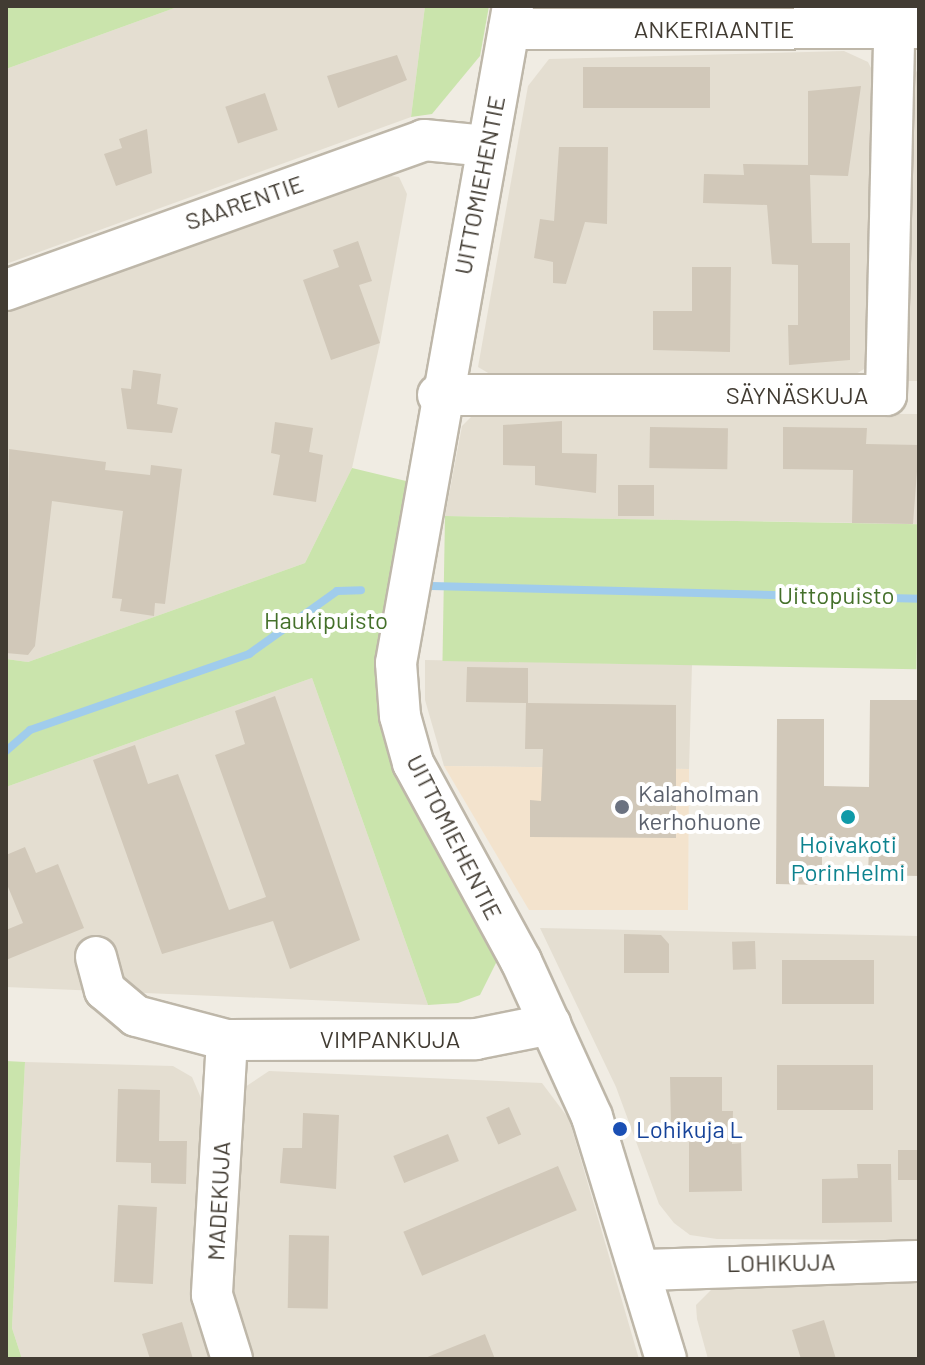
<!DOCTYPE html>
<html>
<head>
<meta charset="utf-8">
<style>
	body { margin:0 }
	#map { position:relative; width:925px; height:1365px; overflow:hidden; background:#f0ece3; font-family:Barlow,sans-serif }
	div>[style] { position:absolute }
	.residential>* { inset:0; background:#e4ded1 }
	.commercial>* { inset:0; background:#f3e3cd }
	.green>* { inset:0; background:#cae4ac; transform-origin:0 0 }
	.stream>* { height:8px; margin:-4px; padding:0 4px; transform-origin:4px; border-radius:4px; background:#a0ccec }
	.building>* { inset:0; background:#d1c8b9; transform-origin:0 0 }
	.roads { filter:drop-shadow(2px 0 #beb7a9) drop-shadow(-2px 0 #beb7a9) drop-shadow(0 2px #beb7a9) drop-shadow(0 -2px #beb7a9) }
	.minor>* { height:40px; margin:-20px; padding:0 20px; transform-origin:20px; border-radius:20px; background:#fff }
	.dots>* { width:22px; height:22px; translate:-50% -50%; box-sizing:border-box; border:4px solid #fff; border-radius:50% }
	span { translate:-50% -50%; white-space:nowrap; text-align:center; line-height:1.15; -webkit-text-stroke:8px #fff; paint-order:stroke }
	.street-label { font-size:24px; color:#423c33 }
	.park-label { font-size:24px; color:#44702a }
	.worship-label { font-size:24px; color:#5b616d }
	.left { translate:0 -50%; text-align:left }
	.culture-label { font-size:24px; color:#0d838f }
	.transit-label { font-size:24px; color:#164399 }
	.frame { position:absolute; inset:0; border:8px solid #423c33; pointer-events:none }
</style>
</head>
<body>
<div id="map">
	<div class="residential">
		<div style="clip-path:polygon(180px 6px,425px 6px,411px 117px,6px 264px,6px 69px)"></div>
		<div style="clip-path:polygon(563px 6px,919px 6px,919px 7px,576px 9px)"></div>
		<div style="clip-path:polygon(844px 51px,868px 62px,875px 76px,870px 359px,864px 369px,851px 377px,495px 377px,478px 367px,528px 86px,549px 59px)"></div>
		<div style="clip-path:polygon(919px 67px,919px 381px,905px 381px,910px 83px)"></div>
		<div style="clip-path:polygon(384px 175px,399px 177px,407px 194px,380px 343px,352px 468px,305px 563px,28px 662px,6px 659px,6px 312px)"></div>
		<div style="clip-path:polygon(476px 412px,919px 414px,919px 524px,445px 516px,462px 426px)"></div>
		<div style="clip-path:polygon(425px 660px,692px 665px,689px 769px,444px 766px,425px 700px)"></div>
		<div style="clip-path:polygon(312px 678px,428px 1005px,6px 987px,6px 787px)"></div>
		<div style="clip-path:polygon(540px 928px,919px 936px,919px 1240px,717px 1239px,690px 1235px,674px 1223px,659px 1204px,616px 1087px)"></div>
		<div style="clip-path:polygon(25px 1062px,173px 1066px,192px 1077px,204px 1105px,213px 1359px,22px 1359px,12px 1328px)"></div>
		<div style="clip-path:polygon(269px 1071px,542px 1083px,569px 1119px,639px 1359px,249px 1359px,232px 1303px,240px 1101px,245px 1087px)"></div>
		<div style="clip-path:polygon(919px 1281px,919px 1359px,708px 1359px,697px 1319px,696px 1305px,717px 1284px)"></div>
	</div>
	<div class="commercial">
		<div style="clip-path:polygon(444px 766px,689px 769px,688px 910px,529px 910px)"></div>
	</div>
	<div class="green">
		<div style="clip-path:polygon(6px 6px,180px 6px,6px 69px)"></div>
		<div style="clip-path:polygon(425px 6px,489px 6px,480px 56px,432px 114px,411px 117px)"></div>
		<div style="clip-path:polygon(352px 468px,406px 481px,383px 684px,497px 961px,480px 995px,458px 1003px,428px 1005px,312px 678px,6px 787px,6px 659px,28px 662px,305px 563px)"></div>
		<div style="left:445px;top:516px;width:474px;height:145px;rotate:1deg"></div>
		<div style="clip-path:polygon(6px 1061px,25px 1062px,12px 1328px,22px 1359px,6px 1359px)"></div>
	</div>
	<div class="stream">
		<div style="left:432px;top:586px;width:487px;rotate:1.5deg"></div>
		<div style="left:6px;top:751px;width:32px;rotate:-41deg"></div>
		<div style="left:30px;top:730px;width:232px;rotate:-19.1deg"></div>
		<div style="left:249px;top:654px;width:108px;rotate:-35.6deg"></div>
		<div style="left:337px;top:591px;width:24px;rotate:-2deg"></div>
	</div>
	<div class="building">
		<div style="clip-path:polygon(397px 55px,407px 80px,338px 108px,327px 76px)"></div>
		<div style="left:710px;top:67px;width:41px;height:127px;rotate:90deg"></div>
		<div style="clip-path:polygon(861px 86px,848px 176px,810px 175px,812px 243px,850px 243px,850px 360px,789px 365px,788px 325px,798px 325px,798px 265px,772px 264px,767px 205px,703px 203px,704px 174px,744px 175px,743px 164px,808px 165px,808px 91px)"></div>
		<div style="left:265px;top:93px;width:39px;height:42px;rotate:71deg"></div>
		<div style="clip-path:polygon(147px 129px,152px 173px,116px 186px,104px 154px,122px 148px,119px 139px)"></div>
		<div style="clip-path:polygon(559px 147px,608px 147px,607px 224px,585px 222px,566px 284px,553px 283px,553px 262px,534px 258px,540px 219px,554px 221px)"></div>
		<div style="clip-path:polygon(358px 241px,372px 281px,359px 285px,380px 343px,331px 360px,303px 280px,339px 267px,333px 250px)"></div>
		<div style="clip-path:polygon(692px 267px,731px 267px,730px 352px,653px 350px,653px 311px,692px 311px)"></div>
		<div style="clip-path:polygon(133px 370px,161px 374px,157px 404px,178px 408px,172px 433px,127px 429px,121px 388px,131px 389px)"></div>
		<div style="clip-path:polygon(562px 421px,562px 453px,597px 454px,596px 493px,535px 485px,535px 466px,503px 465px,503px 425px)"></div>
		<div style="clip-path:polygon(275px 422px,313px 428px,309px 452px,323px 455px,316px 502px,273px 495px,280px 455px,271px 453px)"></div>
		<div style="left:650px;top:427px;width:78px;height:41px;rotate:1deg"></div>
		<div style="clip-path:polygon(783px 427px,867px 428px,866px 444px,919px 445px,913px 524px,852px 523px,853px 470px,783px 469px)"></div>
		<div style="clip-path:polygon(9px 449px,106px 462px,105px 470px,150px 475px,151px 465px,182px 469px,165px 604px,155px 603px,154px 616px,120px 611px,122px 599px,112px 598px,123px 511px,52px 501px,35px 646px,28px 655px,6px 653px)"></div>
		<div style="left:618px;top:485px;width:36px;height:31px"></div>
		<div style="clip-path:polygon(467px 667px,528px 668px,528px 703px,676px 705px,676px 838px,530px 837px,530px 800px,541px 801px,543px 749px,525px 749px,526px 703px,466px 702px)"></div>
		<div style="clip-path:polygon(275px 696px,360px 940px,290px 969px,273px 921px,162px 954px,93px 760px,135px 745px,148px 784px,178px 774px,229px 910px,266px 897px,215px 755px,245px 744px,235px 711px)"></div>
		<div style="clip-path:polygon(870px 700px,919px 700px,919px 876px,868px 875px,869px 847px,822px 846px,822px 885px,776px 884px,777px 719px,824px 719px,824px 786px,869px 787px)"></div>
		<div style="clip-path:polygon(25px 847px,36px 873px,58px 864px,84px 928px,6px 960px,6px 930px,23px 923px,6px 882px,6px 855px)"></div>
		<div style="clip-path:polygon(624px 934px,661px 935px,669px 944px,669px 973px,624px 973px)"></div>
		<div style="left:755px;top:941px;width:28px;height:23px;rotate:88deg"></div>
		<div style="left:874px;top:960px;width:44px;height:92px;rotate:90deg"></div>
		<div style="left:777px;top:1065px;width:96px;height:45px"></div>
		<div style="clip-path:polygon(670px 1077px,722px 1077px,722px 1111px,733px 1111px,732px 1144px,741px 1143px,742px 1191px,689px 1192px,689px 1123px,671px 1123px)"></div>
		<div style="clip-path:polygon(118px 1089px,160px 1090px,159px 1141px,187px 1141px,186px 1184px,151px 1183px,151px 1163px,116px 1162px)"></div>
		<div style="left:509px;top:1107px;width:30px;height:25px;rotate:66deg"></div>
		<div style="clip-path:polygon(303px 1113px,339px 1115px,336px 1189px,280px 1183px,283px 1148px,302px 1148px)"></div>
		<div style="left:448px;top:1134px;width:29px;height:59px;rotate:68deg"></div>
		<div style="left:898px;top:1150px;width:21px;height:30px"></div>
		<div style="clip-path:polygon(857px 1164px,891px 1164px,892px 1222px,822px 1223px,822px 1179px,858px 1178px)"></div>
		<div style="left:558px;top:1166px;width:48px;height:168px;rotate:67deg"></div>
		<div style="left:118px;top:1205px;width:39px;height:77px;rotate:3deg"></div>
		<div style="left:289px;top:1235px;width:40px;height:73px;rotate:1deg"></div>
		<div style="clip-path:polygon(824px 1320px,836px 1359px,801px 1359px,792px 1330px)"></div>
		<div style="clip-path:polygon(182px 1322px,193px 1359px,150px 1359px,142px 1334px)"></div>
		<div style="clip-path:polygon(485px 1334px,495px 1359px,425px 1359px,425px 1358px)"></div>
	</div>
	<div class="roads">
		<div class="minor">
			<div style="left:513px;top:6px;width:667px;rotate:100.1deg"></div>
			<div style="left:396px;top:663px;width:53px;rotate:85.7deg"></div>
			<div style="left:400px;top:716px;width:49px;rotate:74.5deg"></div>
			<div style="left:413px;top:763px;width:226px;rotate:61.4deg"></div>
			<div style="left:521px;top:961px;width:171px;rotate:65.5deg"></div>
			<div style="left:592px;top:1117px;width:253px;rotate:73deg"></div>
			<div style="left:509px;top:29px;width:410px;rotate:-0.1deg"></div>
			<div style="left:6px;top:290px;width:444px;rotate:-19.7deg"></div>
			<div style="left:424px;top:140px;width:62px;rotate:5.5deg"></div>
			<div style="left:438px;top:395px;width:448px"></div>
			<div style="left:886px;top:395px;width:366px;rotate:-88.7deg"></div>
			<div style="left:96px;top:957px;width:34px;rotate:75deg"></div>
			<div style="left:105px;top:990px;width:40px;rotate:40deg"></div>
			<div style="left:136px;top:1016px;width:94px;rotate:14.8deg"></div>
			<div style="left:227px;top:1040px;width:249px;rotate:-0.2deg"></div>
			<div style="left:476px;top:1039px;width:76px;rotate:-11.3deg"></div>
			<div style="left:227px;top:1040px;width:255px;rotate:93.4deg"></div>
			<div style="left:212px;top:1295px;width:67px;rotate:72.6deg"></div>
			<div style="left:643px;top:1270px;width:276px;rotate:-1.9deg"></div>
		</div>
	</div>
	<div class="dots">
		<div style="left:622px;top:807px;background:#6b7280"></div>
		<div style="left:848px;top:817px;background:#0f9aa8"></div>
		<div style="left:620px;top:1129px;background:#1a4fb4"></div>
	</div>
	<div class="street-label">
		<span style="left:714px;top:29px">ANKERIAANTIE</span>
		<span style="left:479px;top:185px;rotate:-79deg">UITTOMIEHENTIE</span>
		<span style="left:244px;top:202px;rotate:-19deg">SAARENTIE</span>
		<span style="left:797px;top:395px">SÄYNÄSKUJA</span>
		<span style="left:455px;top:837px;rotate:63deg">UITTOMIEHENTIE</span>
		<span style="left:390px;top:1039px">VIMPANKUJA</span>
		<span style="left:218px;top:1201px;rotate:-87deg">MADEKUJA</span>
		<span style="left:781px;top:1262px;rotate:-1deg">LOHIKUJA</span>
	</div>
	<div class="park-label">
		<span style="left:836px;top:595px">Uittopuisto</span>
		<span style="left:326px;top:620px">Haukipuisto</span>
	</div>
	<div class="worship-label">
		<span class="left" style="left:638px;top:807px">Kalaholman<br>kerhohuone</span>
	</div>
	<div class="culture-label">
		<span style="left:848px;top:858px">Hoivakoti<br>PorinHelmi</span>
	</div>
	<div class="transit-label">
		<span class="left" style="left:636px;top:1129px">Lohikuja L</span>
	</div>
	<div class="frame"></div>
</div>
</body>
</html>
